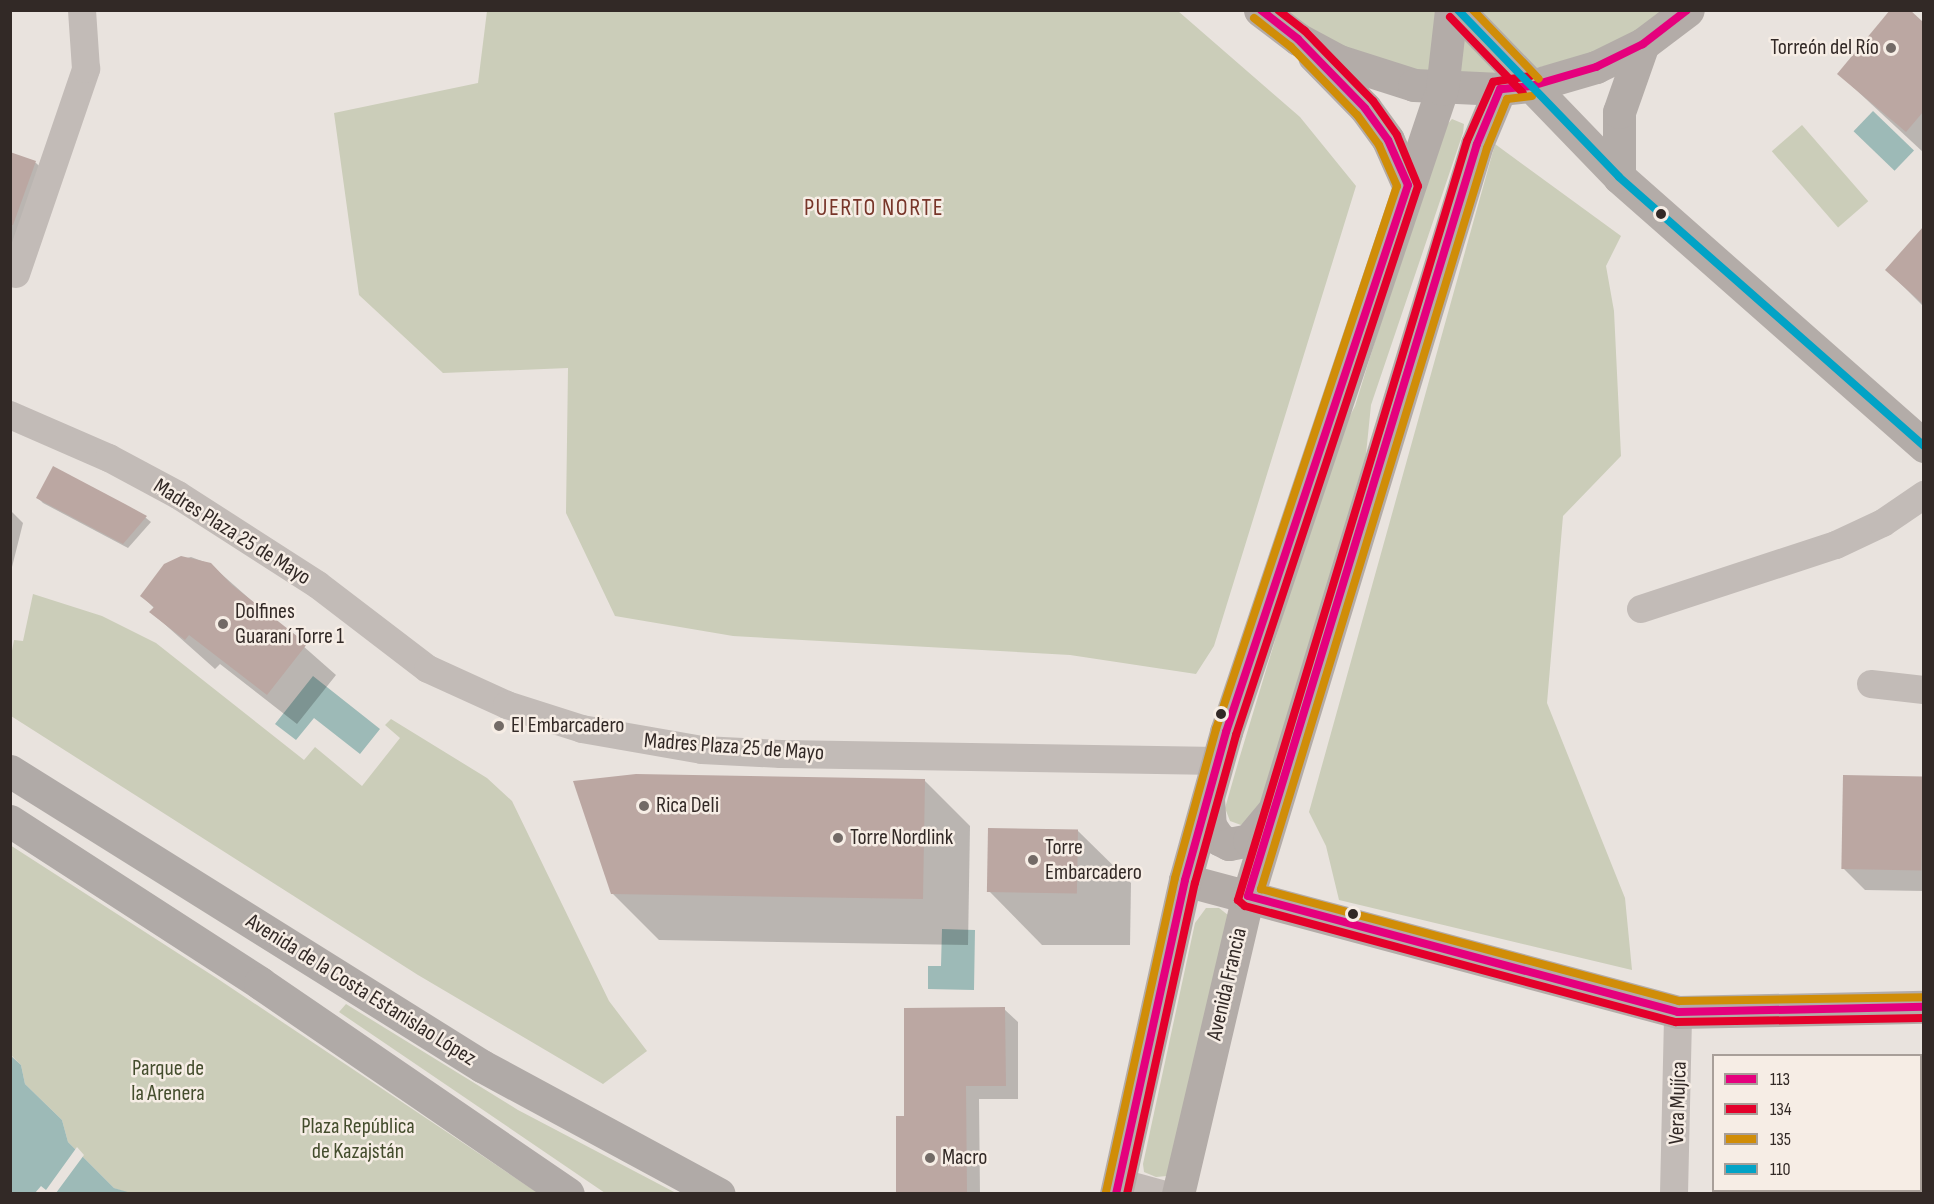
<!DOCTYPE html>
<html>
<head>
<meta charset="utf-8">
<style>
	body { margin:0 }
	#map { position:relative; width:1934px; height:1204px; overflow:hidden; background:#e9e3de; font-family:"Sofia Sans Condensed",sans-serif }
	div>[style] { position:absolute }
	.green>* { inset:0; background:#cbcdb9; transform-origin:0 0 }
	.water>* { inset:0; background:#9dbab7; transform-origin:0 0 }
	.pier>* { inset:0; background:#e9e3de }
	.shadow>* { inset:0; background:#0003 }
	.building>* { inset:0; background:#bba7a2; transform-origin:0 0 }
	.street>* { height:28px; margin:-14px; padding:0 14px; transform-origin:14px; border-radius:14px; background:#c2bbb7 }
	.secondary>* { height:33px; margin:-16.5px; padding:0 16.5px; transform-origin:16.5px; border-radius:16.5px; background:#b3aca8 }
	.primary>* { height:33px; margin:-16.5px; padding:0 16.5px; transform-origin:16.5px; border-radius:16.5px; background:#b0aaa7 }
	.bus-1>* { height:8px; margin:-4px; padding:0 4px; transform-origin:4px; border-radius:4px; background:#e5007d }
	.bus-2>* { height:8px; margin:-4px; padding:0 4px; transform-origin:4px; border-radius:4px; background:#e4002b }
	.bus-3>* { height:8px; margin:-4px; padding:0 4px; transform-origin:4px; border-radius:4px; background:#d08d08 }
	.bus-4>* { height:8px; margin:-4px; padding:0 4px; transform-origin:4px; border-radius:4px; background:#02a3c6 }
	.dots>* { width:16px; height:16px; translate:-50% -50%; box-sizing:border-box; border:3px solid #f6ede5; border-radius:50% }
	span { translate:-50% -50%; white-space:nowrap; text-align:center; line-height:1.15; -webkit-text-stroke:5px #f6ede5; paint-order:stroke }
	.poi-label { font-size:22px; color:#322926 }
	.right { translate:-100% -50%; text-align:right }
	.left { translate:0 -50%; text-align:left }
	.street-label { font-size:22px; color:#322926 }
	.park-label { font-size:22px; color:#444d2d }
	.neighbourhood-label { font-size:24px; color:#773529; letter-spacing:1.5px }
	.frame { position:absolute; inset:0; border:12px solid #322926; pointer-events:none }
	.legend { position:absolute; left:1712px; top:1054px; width:210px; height:138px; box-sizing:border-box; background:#f6ede5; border:2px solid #a89f99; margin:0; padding:8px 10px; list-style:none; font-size:18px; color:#322926 }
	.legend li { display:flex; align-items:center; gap:12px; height:30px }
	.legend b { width:30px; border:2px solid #a89f99 }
</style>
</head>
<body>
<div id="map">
	<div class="green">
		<div style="clip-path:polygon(487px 11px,1178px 11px,1300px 117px,1356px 186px,1214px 646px,1196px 674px,1070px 655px,733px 636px,615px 616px,566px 513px,568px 368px,443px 373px,359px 295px,334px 113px,478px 83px)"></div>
		<div style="clip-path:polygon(1260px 11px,1688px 11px,1643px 44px,1442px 89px)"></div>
		<div style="clip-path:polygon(1452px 119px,1464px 124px,1463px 133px,1371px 405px,1365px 464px,1262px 813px,1241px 825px,1230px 821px,1225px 808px,1240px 756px,1333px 449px,1355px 406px,1406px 241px,1445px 127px)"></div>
		<div style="left:1802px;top:125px;width:101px;height:40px;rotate:49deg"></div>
		<div style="clip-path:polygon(1495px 144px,1621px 236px,1606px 266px,1614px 311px,1621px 456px,1563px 516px,1547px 703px,1625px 898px,1632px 970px,1339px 900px,1326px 846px,1309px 812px)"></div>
		<div style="clip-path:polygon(33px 594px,102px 616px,156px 643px,304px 760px,315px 747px,362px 786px,400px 738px,385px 725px,391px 719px,487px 778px,512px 801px,609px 1001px,647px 1051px,603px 1084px,418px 975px,11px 716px,11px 656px,14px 640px,23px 641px)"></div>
		<div style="clip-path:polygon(10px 845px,218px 979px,538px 1193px,131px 1194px,114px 1188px,68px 1142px,62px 1120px,25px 1084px,21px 1065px,11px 1055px)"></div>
		<div style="clip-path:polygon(1206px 908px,1219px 908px,1228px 915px,1167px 1176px,1156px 1177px,1144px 1172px,1143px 1164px,1195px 923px)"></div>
		<div style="clip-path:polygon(346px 1004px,518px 1110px,676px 1193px,605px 1193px,339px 1012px)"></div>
	</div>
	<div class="water">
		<div style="left:1873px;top:111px;width:57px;height:28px;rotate:44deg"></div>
		<div style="clip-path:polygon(313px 676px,380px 729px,360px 754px,314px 718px,296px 740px,275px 724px)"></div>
		<div style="clip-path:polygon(942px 929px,975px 930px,974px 990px,928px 989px,928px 966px,941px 966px)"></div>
		<div style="clip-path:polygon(10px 1055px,21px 1065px,25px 1084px,62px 1120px,68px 1142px,114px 1188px,131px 1193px,11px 1193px)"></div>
	</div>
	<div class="pier">
		<div style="clip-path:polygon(77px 1147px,84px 1155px,56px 1193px,35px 1193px,41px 1186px,46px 1190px)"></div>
	</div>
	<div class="shadow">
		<div style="clip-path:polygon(1908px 10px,1924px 24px,1924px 153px,1839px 74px)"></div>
		<div style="clip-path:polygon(10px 153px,36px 163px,52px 178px,10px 269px)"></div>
		<div style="clip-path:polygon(1924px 229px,1924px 307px,1887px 270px)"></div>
		<div style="clip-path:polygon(54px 468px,146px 518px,151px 522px,128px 548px,43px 503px,38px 498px)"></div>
		<div style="clip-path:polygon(10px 510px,23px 523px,10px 575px)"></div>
		<div style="clip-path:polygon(191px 557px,210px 564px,336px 675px,297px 724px,220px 664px,215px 669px,151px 612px,154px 608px,142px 596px,168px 563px)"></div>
		<div style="clip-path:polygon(1845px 777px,1924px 778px,1924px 891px,1865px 890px,1844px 869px)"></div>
		<div style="clip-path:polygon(924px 780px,970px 826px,968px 945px,659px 940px,613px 894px)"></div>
		<div style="clip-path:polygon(1077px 830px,1131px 883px,1130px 945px,1042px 945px,989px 891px)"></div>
		<div style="clip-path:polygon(1004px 1009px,1018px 1022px,1018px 1099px,979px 1099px,980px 1194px,898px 1194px,906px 1117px)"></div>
	</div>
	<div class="building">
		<div style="clip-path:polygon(1890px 10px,1910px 10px,1923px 22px,1923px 112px,1906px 132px,1837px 74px)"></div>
		<div style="clip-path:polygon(10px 152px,36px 161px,13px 225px,10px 225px)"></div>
		<div style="clip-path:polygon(1923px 227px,1923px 304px,1885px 270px)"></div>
		<div style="clip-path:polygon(53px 466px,125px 504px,147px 516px,123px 544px,36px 498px)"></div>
		<div style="clip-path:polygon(181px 556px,211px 563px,232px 585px,307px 644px,267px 695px,189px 635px,185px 640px,149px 612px,154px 607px,140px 596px,164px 564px)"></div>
		<div style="clip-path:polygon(636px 774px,925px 779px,923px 899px,611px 894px,573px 781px)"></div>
		<div style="left:1843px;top:775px;width:80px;height:94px;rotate:1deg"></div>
		<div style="left:988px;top:828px;width:90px;height:64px;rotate:1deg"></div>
		<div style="clip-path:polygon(1005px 1007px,1006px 1086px,966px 1086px,967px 1194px,896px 1194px,896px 1116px,904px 1116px,904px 1008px)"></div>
	</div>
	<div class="street">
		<div style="left:16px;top:274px;width:217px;rotate:-71.1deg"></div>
		<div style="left:86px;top:69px;width:59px;rotate:-93.9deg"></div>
		<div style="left:10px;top:415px;width:108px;rotate:23.5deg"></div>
		<div style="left:109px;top:458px;width:78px;rotate:28.2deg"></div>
		<div style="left:178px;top:495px;width:166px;rotate:32.7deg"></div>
		<div style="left:318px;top:585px;width:138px;rotate:37.4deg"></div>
		<div style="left:428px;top:669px;width:87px;rotate:24.5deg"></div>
		<div style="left:507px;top:705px;width:79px;rotate:17.7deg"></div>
		<div style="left:582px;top:729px;width:122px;rotate:9.9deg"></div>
		<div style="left:702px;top:750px;width:79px;rotate:2.9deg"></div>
		<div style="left:781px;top:754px;width:438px;rotate:0.9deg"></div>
		<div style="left:1641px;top:609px;width:205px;rotate:-18.2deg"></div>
		<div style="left:1836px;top:545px;width:52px;rotate:-25.1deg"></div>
		<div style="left:1883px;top:523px;width:50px;rotate:-34.3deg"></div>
		<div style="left:1871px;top:684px;width:53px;rotate:6.5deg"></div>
		<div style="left:1118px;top:1182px;width:46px;rotate:15.3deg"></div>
		<div style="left:1674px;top:1194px;width:182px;rotate:-88.7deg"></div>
	</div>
	<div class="secondary">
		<div style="left:1260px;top:10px;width:48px;rotate:37.3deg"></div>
		<div style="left:1298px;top:39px;width:47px;rotate:28.2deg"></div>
		<div style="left:1339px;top:61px;width:79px;rotate:17.7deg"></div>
		<div style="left:1414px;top:85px;width:86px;rotate:2.7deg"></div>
		<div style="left:1500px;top:89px;width:31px;rotate:-6deg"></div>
		<div style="left:1531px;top:86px;width:68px;rotate:-16.3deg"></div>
		<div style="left:1596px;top:67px;width:52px;rotate:-26.1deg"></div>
		<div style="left:1643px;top:44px;width:56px;rotate:-37.1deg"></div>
		<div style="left:1458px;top:10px;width:232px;rotate:46deg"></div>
		<div style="left:1619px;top:177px;width:407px;rotate:41.4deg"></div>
		<div style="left:1314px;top:56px;width:73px;rotate:45.6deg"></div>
		<div style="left:1365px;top:108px;width:39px;rotate:54deg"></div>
		<div style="left:1388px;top:140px;width:49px;rotate:66deg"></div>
		<div style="left:1619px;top:177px;width:65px;rotate:-90deg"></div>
		<div style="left:1619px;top:112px;width:72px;rotate:-70.6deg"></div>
		<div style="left:1208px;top:799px;width:27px;rotate:86deg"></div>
		<div style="left:1210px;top:826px;width:16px;rotate:55deg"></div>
		<div style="left:1219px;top:839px;width:11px;rotate:27deg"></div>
		<div style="left:1229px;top:844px;width:20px;rotate:-11deg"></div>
		<div style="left:1249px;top:840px;width:35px;rotate:-50deg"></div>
		<div style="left:1185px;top:880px;width:510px;rotate:14.99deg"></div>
		<div style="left:1678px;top:1012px;width:246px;rotate:-1.2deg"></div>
		<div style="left:1116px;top:1194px;width:321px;rotate:-77.6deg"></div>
		<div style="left:1185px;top:880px;width:154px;rotate:-74.5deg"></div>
		<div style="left:1226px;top:732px;width:678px;rotate:-71.43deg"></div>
		<div style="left:1442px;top:89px;width:80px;rotate:-83.5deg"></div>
		<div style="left:1178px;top:1194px;width:306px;rotate:-76.8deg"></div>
		<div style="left:1248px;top:896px;width:786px;rotate:-73.06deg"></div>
		<div style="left:1477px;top:144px;width:60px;rotate:-67.3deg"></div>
	</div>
	<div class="primary">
		<div style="left:10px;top:771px;width:557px;rotate:32.01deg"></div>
		<div style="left:482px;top:1066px;width:269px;rotate:28.4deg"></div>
		<div style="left:10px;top:821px;width:298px;rotate:32.9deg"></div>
		<div style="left:260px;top:983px;width:373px;rotate:34.4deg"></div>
	</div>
	<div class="bus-1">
		<div style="left:1687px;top:10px;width:56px;rotate:142.3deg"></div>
		<div style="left:1643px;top:44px;width:52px;rotate:153.9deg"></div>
		<div style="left:1596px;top:67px;width:68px;rotate:163.7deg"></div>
		<div style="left:1531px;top:86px;width:31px;rotate:174deg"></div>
		<div style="left:1500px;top:89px;width:60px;rotate:112.7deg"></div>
		<div style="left:1477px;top:144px;width:786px;rotate:106.94deg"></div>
		<div style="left:1248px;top:896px;width:445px;rotate:15.1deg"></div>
		<div style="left:1678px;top:1012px;width:246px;rotate:-1.2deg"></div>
		<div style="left:1116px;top:1194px;width:321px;rotate:-77.6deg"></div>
		<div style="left:1185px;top:880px;width:154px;rotate:-74.5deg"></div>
		<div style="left:1226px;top:732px;width:576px;rotate:-71.6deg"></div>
		<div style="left:1408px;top:185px;width:49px;rotate:-114deg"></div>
		<div style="left:1388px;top:140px;width:39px;rotate:-126deg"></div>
		<div style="left:1365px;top:108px;width:96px;rotate:-134.2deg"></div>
		<div style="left:1298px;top:39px;width:47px;rotate:-141.9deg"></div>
	</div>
	<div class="bus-2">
		<div style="left:1450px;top:17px;width:105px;rotate:46.2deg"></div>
		<div style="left:1530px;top:76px;width:37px;rotate:171deg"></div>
		<div style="left:1493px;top:82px;width:64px;rotate:113.8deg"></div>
		<div style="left:1467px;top:141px;width:793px;rotate:106.79deg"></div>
		<div style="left:1238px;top:900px;width:9px;rotate:41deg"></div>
		<div style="left:1245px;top:906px;width:446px;rotate:15.1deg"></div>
		<div style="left:1676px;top:1022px;width:248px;rotate:-0.9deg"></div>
		<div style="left:1127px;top:1194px;width:318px;rotate:-77.7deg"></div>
		<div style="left:1195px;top:883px;width:154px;rotate:-74.5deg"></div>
		<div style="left:1236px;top:735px;width:578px;rotate:-71.66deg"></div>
		<div style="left:1418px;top:186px;width:55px;rotate:-112.4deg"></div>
		<div style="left:1397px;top:135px;width:42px;rotate:-125.2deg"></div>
		<div style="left:1373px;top:101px;width:98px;rotate:-134.2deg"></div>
		<div style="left:1305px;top:31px;width:34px;rotate:-142deg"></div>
	</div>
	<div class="bus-3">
		<div style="left:1473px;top:10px;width:95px;rotate:46.3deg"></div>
		<div style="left:1532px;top:96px;width:25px;rotate:173deg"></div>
		<div style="left:1507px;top:99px;width:53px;rotate:112.2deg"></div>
		<div style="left:1487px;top:148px;width:775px;rotate:106.96deg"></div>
		<div style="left:1261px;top:889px;width:433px;rotate:15deg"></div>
		<div style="left:1679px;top:1001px;width:245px;rotate:-0.9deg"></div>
		<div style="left:1106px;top:1192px;width:321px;rotate:-77.6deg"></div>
		<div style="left:1175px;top:878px;width:155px;rotate:-74.6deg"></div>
		<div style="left:1216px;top:729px;width:572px;rotate:-71.57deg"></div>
		<div style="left:1397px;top:186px;width:45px;rotate:-113.7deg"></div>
		<div style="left:1379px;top:145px;width:37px;rotate:-126deg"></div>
		<div style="left:1357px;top:115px;width:95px;rotate:-134.1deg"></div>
		<div style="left:1291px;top:47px;width:47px;rotate:-141.9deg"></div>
	</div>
	<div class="bus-4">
		<div style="left:1458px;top:10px;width:232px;rotate:46deg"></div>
		<div style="left:1619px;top:177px;width:407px;rotate:41.4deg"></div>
	</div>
	<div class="dots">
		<div style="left:1891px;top:48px;background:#726a66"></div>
		<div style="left:1661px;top:214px;background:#322926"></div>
		<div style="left:223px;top:624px;background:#726a66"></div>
		<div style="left:1221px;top:714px;background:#322926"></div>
		<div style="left:499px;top:726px;background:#726a66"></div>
		<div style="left:644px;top:806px;background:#726a66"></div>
		<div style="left:838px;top:838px;background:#726a66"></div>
		<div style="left:1033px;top:860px;background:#726a66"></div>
		<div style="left:1353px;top:914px;background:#322926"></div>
		<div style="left:930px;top:1158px;background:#726a66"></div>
	</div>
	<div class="poi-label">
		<span class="right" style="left:1879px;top:48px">Torreón del Río</span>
		<span class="left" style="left:235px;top:624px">Dolfines<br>Guaraní Torre 1</span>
		<span class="left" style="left:511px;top:726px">El Embarcadero</span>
		<span class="left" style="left:656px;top:806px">Rica Deli</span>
		<span class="left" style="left:850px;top:838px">Torre Nordlink</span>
		<span class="left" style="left:1045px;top:860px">Torre<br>Embarcadero</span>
		<span class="left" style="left:942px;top:1158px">Macro</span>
	</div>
	<div class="street-label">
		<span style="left:232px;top:532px;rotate:32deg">Madres Plaza 25 de Mayo</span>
		<span style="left:734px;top:747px;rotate:4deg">Madres Plaza 25 de Mayo</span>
		<span style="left:1227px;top:984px;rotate:-77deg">Avenida Francia</span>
		<span style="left:361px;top:990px;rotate:32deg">Avenida de la Costa Estanislao López</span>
		<span style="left:1678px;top:1103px;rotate:-88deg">Vera Mujíca</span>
	</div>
	<div class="park-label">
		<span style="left:168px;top:1081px">Parque de<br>la Arenera</span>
		<span style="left:358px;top:1139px">Plaza República<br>de Kazajstán</span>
	</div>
	<div class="neighbourhood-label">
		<span style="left:874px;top:208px">PUERTO NORTE</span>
	</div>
	<div class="frame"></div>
	<ul class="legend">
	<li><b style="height:8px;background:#e5007d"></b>113</li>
	<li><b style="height:8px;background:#e4002b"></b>134</li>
	<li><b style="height:8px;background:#d08d08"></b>135</li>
	<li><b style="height:8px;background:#02a3c6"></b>110</li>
	</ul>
</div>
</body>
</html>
